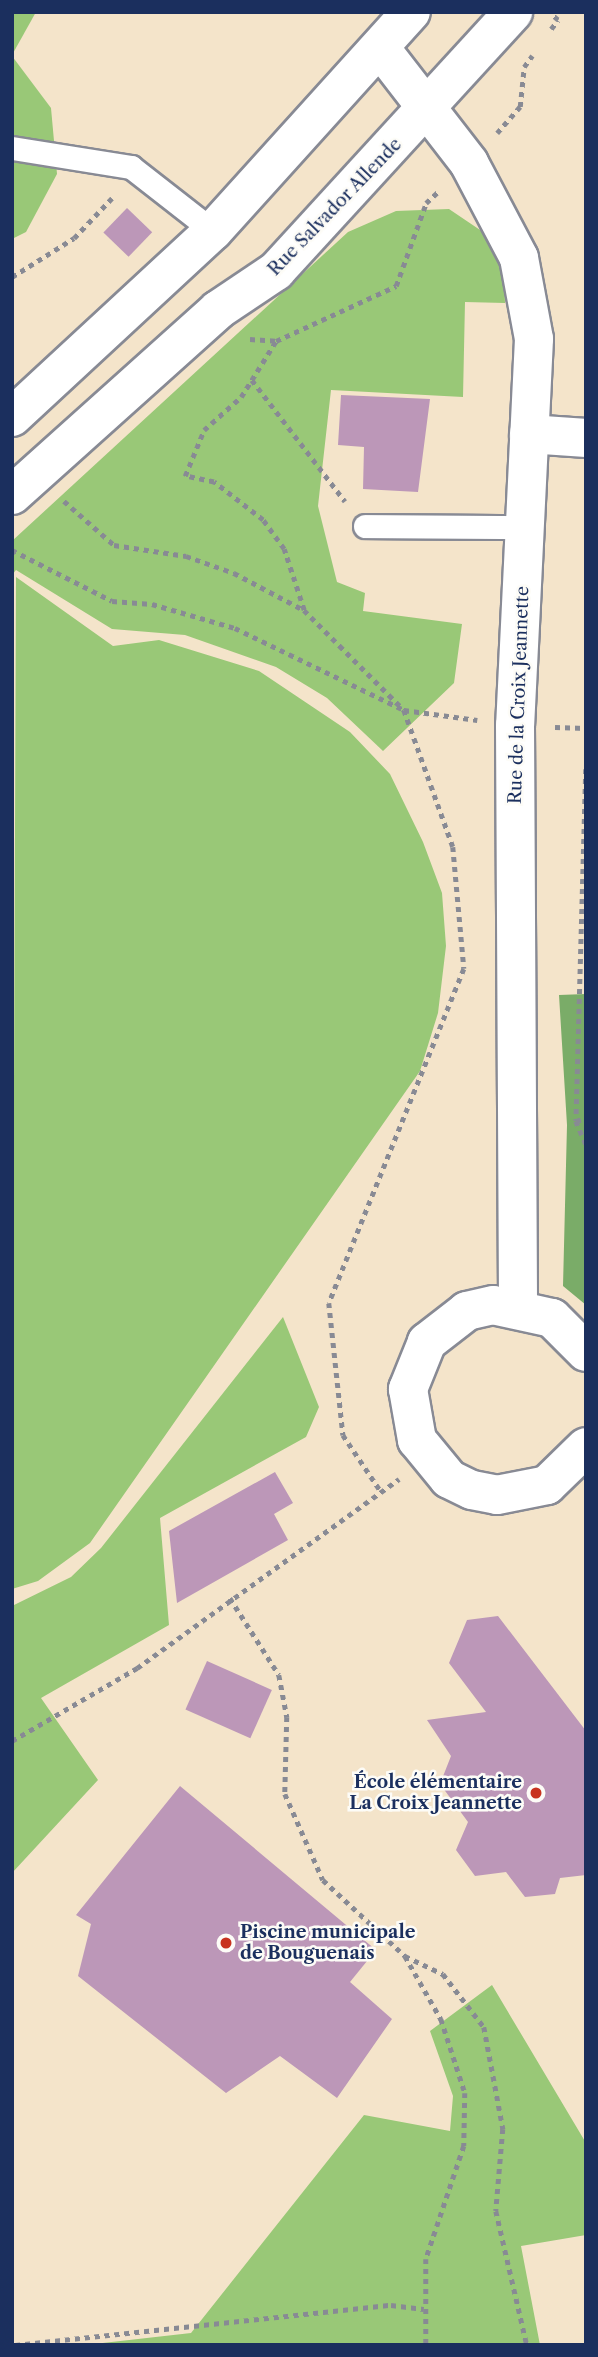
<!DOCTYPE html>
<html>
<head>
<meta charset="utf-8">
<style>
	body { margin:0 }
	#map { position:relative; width:598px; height:2357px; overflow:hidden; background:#f4e4ca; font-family:"Libre Caslon Text",serif }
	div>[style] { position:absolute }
	.green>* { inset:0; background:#99c877 }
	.forest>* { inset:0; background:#7aac68 }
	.building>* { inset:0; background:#bc97b8; transform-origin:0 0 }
	.path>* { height:4.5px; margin-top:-2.25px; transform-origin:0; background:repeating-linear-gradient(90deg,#888a94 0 5px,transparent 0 10px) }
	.roads { filter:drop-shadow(2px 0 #888a94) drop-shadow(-2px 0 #888a94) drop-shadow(0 2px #888a94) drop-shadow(0 -2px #888a94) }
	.service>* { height:23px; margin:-11.5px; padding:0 11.5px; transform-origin:11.5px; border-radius:11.5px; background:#fff }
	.minor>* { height:38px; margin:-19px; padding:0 19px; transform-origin:19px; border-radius:19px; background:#fff }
	.tertiary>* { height:38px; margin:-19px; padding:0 19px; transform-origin:19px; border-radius:19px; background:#fff }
	.dots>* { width:19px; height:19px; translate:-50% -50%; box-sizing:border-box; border:4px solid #fdfcf7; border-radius:50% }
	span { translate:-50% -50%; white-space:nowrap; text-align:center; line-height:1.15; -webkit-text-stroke:5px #fdfcf7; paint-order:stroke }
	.street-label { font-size:18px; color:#1b2f5e }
	.poi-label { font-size:18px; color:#1b2f5e; font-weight:700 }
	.right { translate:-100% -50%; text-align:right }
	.left { translate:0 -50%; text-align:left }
	.frame { position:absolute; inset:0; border:14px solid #1b2f5e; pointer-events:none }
</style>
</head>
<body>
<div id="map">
	<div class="green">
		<div style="clip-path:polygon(12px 12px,36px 12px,12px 55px)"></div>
		<div style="clip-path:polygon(12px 56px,51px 108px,57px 174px,26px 232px,12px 239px)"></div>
		<div style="clip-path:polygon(449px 209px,486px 234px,504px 270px,505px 303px,465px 302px,463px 397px,331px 390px,318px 506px,337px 582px,365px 593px,363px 611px,462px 624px,454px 683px,383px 751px,327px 698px,276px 667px,185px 635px,112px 629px,16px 570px,12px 575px,12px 541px,348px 232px,396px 211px)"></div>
		<div style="clip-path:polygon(16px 577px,113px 646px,159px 640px,259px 671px,350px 732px,390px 774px,423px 842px,442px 893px,446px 946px,438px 1013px,420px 1071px,90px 1543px,38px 1581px,12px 1589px)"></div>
		<div style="clip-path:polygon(283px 1317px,319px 1407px,306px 1437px,160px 1518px,169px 1625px,41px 1698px,98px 1780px,12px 1873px,12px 1606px,71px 1577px,101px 1548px)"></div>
		<div style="clip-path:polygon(492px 1985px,586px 2143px,586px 2235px,521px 2246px,540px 2345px,85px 2345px,191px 2333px,364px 2115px,450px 2131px,453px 2096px,430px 2031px)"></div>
	</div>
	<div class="forest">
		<div style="clip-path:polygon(586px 994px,586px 1305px,563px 1286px,567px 1125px,559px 995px)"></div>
	</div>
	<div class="building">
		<div style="left:127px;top:208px;width:35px;height:34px;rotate:44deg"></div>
		<div style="clip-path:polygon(341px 395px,430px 399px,418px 492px,363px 489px,364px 447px,338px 445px)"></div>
		<div style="clip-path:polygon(275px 1472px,293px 1503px,274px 1514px,288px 1540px,177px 1603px,169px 1531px)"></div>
		<div style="clip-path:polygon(498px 1616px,586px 1731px,586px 1875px,560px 1878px,555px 1894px,525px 1897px,506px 1872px,475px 1876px,456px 1850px,468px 1822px,440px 1784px,451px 1756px,427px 1720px,486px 1712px,449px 1663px,467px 1620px)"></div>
		<div style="left:207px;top:1661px;width:71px;height:53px;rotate:24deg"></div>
		<div style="clip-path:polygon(180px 1786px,376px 1950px,350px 1982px,392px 2019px,337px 2098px,280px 2056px,226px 2093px,78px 1976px,91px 1924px,76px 1915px)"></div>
	</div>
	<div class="path">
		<div style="left:551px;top:29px;width:11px;rotate:-52deg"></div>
		<div style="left:558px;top:20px;width:8px;rotate:-140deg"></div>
		<div style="left:497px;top:133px;width:35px;rotate:-49deg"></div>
		<div style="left:520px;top:107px;width:40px;rotate:-84.3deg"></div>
		<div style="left:524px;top:67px;width:14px;rotate:-54deg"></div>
		<div style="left:12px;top:277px;width:73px;rotate:-32.2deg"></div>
		<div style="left:74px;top:238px;width:55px;rotate:-46.5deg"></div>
		<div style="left:250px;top:339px;width:26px;rotate:4deg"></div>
		<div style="left:252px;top:380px;width:153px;rotate:52.5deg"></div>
		<div style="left:64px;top:501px;width:67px;rotate:41.3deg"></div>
		<div style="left:114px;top:545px;width:73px;rotate:8.7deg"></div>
		<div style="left:186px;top:556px;width:51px;rotate:19.5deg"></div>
		<div style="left:234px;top:573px;width:79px;rotate:27.9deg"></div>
		<div style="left:304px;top:610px;width:141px;rotate:45deg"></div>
		<div style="left:404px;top:710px;width:74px;rotate:7.8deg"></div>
		<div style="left:12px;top:550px;width:112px;rotate:27deg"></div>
		<div style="left:112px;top:601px;width:40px;rotate:4.3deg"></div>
		<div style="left:152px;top:604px;width:86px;rotate:16.1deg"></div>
		<div style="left:235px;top:628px;width:188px;rotate:25.9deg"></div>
		<div style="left:404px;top:710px;width:145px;rotate:70.3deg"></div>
		<div style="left:453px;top:847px;width:122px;rotate:84.8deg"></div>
		<div style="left:464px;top:969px;width:360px;rotate:112deg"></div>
		<div style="left:329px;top:1303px;width:133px;rotate:83.9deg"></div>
		<div style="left:343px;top:1435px;width:66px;rotate:56.1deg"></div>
		<div style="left:304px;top:610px;width:64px;rotate:-108.2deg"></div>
		<div style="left:284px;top:549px;width:36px;rotate:-126deg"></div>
		<div style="left:263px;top:520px;width:62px;rotate:-142.2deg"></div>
		<div style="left:214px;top:482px;width:30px;rotate:-168deg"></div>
		<div style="left:185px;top:476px;width:50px;rotate:-67.6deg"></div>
		<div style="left:204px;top:430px;width:50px;rotate:-41.7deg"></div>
		<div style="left:241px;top:397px;width:66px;rotate:-58deg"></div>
		<div style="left:276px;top:341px;width:132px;rotate:-24.6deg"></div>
		<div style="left:396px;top:286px;width:88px;rotate:-70.1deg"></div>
		<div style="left:426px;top:203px;width:18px;rotate:-43deg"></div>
		<div style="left:555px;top:727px;width:31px;rotate:2deg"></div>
		<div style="left:586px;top:769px;width:352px;rotate:91.6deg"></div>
		<div style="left:576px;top:1121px;width:10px;rotate:-17deg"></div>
		<div style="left:576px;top:1121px;width:25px;rotate:67deg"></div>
		<div style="left:230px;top:1598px;width:91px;rotate:57.5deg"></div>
		<div style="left:279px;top:1675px;width:43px;rotate:79.2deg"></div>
		<div style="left:287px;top:1717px;width:77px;rotate:91.5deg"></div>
		<div style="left:285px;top:1794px;width:94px;rotate:66.2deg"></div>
		<div style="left:323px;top:1880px;width:112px;rotate:42.8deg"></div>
		<div style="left:405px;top:1956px;width:42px;rotate:25.3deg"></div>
		<div style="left:443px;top:1974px;width:67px;rotate:52.3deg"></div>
		<div style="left:484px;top:2027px;width:104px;rotate:79.4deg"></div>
		<div style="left:503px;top:2129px;width:82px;rotate:94.9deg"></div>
		<div style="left:496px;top:2211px;width:138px;rotate:77deg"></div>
		<div style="left:12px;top:1741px;width:145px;rotate:-30.3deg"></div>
		<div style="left:137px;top:1668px;width:323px;rotate:-35.8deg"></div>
		<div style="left:405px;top:1956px;width:73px;rotate:60.3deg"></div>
		<div style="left:441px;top:2019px;width:78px;rotate:72deg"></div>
		<div style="left:465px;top:2093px;width:53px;rotate:91.1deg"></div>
		<div style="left:464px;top:2146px;width:119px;rotate:108.6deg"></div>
		<div style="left:426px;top:2259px;width:86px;rotate:90deg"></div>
		<div style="left:15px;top:2345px;width:378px;rotate:-6.1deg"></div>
		<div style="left:391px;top:2305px;width:33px;rotate:7deg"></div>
	</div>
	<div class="roads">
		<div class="service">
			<div style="left:12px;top:148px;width:121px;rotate:9.1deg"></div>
			<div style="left:131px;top:167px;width:104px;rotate:38deg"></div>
			<div style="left:365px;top:526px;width:160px;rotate:0.4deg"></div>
		</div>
		<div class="minor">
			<div style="left:381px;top:49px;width:144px;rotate:52.3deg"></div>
			<div style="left:469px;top:163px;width:107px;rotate:62.2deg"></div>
			<div style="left:519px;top:258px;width:82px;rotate:79.5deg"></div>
			<div style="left:534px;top:339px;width:386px;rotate:92.8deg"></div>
			<div style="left:515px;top:725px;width:581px;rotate:89.7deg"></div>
			<div style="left:529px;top:434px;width:57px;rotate:4deg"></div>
			<div style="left:586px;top:1352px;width:48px;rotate:-135deg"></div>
			<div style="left:552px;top:1318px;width:60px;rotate:-167.6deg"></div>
			<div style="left:493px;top:1305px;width:27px;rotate:167deg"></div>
			<div style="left:467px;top:1311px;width:51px;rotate:142.2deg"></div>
			<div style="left:427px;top:1342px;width:51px;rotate:112deg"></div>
			<div style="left:408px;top:1389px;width:52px;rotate:80deg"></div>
			<div style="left:417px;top:1440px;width:50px;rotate:50.6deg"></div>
			<div style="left:449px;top:1479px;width:25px;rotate:26deg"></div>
			<div style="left:472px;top:1490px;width:25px;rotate:11deg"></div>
			<div style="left:497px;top:1495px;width:51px;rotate:-11.3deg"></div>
			<div style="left:547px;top:1485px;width:54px;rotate:-44.3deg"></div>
		</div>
		<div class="tertiary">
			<div style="left:12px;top:417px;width:274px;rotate:-42.8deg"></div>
			<div style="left:213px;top:231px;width:295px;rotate:-47.9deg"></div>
			<div style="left:12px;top:495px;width:277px;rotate:-41.9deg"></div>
			<div style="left:218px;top:310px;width:70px;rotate:-33.9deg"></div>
			<div style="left:276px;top:271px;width:351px;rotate:-47.5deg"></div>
		</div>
	</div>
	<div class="dots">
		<div style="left:536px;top:1793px;background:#c8321e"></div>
		<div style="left:226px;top:1943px;background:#c8321e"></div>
	</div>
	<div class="street-label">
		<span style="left:335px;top:207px;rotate:-46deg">Rue Salvador Allende</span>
		<span style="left:519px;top:695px;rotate:-88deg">Rue de la Croix Jeannette</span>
	</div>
	<div class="poi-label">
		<span class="right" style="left:522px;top:1793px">École élémentaire<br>La Croix Jeannette</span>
		<span class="left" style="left:240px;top:1943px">Piscine municipale<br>de Bouguenais</span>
	</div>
	<div class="frame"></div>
</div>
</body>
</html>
